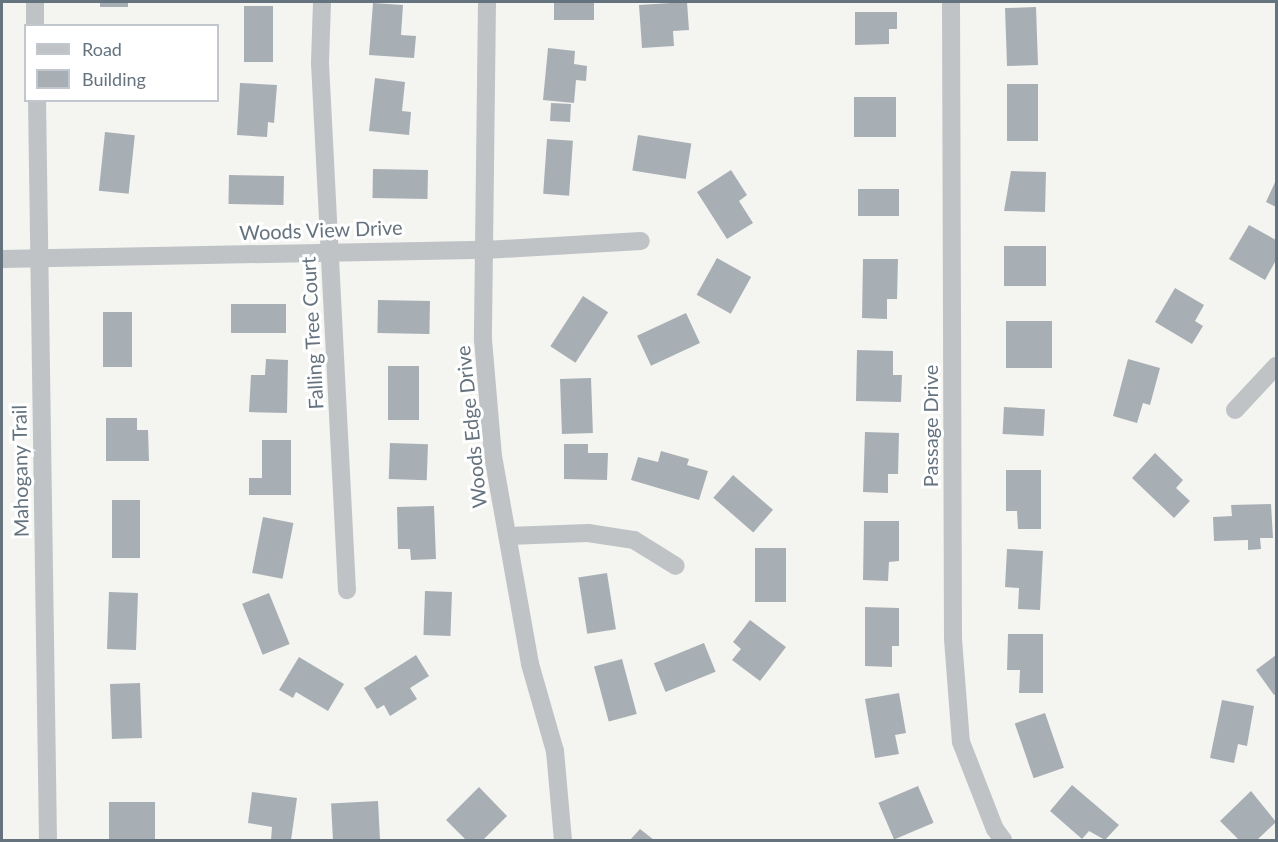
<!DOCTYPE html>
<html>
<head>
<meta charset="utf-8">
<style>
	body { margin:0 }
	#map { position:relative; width:1278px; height:842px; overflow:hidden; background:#f4f4f1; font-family:Lato,sans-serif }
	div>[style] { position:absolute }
	.building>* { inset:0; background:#a8afb4; transform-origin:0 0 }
	.street>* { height:18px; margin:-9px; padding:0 9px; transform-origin:9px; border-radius:9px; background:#bfc3c6 }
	span { translate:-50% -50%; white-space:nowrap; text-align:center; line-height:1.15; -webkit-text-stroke:6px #fff; paint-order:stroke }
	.street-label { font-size:20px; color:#65737f }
	.frame { position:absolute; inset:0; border:3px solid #65737f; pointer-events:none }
	.legend { position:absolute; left:24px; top:24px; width:195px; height:78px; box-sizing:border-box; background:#fff; border:2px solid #c1c7cc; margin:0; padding:8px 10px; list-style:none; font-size:18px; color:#65737f }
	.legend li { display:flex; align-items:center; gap:12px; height:30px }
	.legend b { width:30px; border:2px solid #c1c7cc }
</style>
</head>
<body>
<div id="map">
	<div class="building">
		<div style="left:100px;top:2px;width:28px;height:5px"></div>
		<div style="left:554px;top:2px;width:40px;height:18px"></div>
		<div style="clip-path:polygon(687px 2px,689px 30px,673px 31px,674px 46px,642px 48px,639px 5px)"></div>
		<div style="clip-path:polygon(373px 3px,403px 5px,401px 35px,416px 36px,414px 58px,369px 55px)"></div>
		<div style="left:244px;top:6px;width:29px;height:56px"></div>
		<div style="left:1036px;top:7px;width:58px;height:31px;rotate:88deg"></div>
		<div style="clip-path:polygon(855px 12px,897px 12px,897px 29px,889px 29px,889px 44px,855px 45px)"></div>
		<div style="clip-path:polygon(548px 48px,575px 51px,574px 64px,587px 66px,586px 81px,576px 80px,574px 103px,543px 100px)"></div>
		<div style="clip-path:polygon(375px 78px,405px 82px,402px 111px,411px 112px,409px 135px,369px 131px)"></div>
		<div style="clip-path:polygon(240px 83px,277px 85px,274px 123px,268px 122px,267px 137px,237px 135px)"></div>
		<div style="left:1007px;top:84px;width:31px;height:57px"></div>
		<div style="left:854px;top:97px;width:42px;height:40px"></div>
		<div style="left:551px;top:103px;width:20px;height:18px;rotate:3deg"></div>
		<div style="left:105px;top:132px;width:30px;height:59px;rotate:6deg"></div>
		<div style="left:638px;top:135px;width:54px;height:36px;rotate:9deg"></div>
		<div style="left:547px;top:139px;width:26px;height:55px;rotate:4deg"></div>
		<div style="left:373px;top:169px;width:55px;height:29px;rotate:1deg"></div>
		<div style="clip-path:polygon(731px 170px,747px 195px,739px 201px,753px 223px,727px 239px,697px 192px)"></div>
		<div style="clip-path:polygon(1011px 171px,1046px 172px,1045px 212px,1004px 211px)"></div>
		<div style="left:229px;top:175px;width:55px;height:29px;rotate:1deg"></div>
		<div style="clip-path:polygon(1276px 180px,1276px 207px,1266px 202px)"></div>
		<div style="left:858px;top:189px;width:41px;height:27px"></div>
		<div style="clip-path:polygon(1249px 225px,1276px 240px,1276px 260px,1265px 280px,1229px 259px)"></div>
		<div style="left:1004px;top:246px;width:42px;height:40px"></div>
		<div style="left:717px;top:258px;width:39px;height:42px;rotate:29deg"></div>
		<div style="clip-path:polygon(863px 259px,898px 259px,897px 299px,887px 299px,887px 319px,862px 318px)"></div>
		<div style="clip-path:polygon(1175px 288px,1204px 305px,1195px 321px,1203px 326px,1192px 344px,1155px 322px)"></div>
		<div style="left:583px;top:296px;width:30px;height:60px;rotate:33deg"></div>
		<div style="left:378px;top:300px;width:52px;height:33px;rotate:1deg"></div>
		<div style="left:231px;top:304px;width:55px;height:29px"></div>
		<div style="left:103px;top:312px;width:29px;height:55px"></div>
		<div style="left:686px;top:313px;width:33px;height:54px;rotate:65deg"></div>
		<div style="left:1006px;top:321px;width:46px;height:47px"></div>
		<div style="clip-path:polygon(857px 350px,893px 351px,893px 375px,902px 375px,901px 402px,856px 401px)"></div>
		<div style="clip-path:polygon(266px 359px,288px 360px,287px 413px,249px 412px,251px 375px,265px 375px)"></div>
		<div style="clip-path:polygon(1128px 359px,1160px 368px,1150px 405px,1143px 403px,1137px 423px,1113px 416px)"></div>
		<div style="left:388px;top:366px;width:31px;height:54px"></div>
		<div style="left:591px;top:378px;width:55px;height:31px;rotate:88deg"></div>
		<div style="left:1004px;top:407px;width:41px;height:27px;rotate:3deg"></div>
		<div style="clip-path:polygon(106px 418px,137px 418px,137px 430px,148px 430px,149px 461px,106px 461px)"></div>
		<div style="clip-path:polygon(865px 432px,899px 433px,898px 474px,888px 474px,888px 493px,863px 492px)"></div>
		<div style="clip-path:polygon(262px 440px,291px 440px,291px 495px,249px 495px,249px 478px,262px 478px)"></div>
		<div style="left:390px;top:443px;width:38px;height:36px;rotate:2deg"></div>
		<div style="clip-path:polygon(564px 444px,588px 444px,588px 453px,608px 453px,607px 480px,564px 479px)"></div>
		<div style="clip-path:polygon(661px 451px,689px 459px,687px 465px,708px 471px,699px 500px,631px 480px,638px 457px,658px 462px)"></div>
		<div style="clip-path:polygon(1155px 453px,1183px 480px,1176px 488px,1190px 501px,1174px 518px,1132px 478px)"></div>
		<div style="clip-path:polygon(1006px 470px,1041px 470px,1041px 529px,1018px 529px,1017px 511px,1006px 511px)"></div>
		<div style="left:733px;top:475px;width:53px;height:30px;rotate:41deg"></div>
		<div style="left:112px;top:500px;width:28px;height:58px"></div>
		<div style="clip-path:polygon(1271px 504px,1273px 538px,1260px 538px,1261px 549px,1248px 550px,1248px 540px,1214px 541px,1213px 517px,1232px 516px,1231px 505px)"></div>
		<div style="clip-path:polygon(434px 506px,436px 559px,411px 560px,410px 549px,398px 549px,397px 507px)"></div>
		<div style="left:263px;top:517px;width:31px;height:57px;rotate:11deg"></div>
		<div style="clip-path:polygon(864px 521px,899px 521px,899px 561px,889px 562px,888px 581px,863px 580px)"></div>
		<div style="left:755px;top:548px;width:31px;height:54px"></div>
		<div style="clip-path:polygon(1007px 549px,1043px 551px,1040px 610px,1018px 609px,1019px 588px,1005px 587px)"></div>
		<div style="left:607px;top:573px;width:57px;height:29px;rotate:81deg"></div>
		<div style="left:425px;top:591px;width:27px;height:44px;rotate:2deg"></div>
		<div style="left:109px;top:592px;width:29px;height:57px;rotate:2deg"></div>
		<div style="left:269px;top:593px;width:55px;height:29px;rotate:68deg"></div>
		<div style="clip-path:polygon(865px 607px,899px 608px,899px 646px,892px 646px,892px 667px,865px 666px)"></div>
		<div style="clip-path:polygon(750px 620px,786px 647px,760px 681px,732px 660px,741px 649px,733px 642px)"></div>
		<div style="clip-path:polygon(1008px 634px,1043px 634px,1043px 693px,1019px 693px,1020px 670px,1007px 670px)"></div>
		<div style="left:704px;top:643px;width:31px;height:54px;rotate:68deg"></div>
		<div style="clip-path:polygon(416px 655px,429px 676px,410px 688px,417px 699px,390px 716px,384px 705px,377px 709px,364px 688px)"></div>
		<div style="clip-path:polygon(1276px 655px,1276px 693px,1274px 695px,1256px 670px)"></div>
		<div style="clip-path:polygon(299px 657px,344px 684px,328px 711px,296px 692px,293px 698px,279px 690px)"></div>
		<div style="left:622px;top:659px;width:57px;height:29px;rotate:75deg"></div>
		<div style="left:140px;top:683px;width:55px;height:30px;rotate:88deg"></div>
		<div style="clip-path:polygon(899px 693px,906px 733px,895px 735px,899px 754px,875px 758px,865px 699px)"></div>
		<div style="clip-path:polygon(1222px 700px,1254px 706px,1247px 746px,1238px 744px,1234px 763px,1210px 758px)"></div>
		<div style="left:1045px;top:713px;width:58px;height:32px;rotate:71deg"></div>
		<div style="clip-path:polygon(1072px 785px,1119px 825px,1105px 840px,1089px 831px,1082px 839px,1050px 811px)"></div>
		<div style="left:918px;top:786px;width:40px;height:43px;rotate:67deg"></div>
		<div style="clip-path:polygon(479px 787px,507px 816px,483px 840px,466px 840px,446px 820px)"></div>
		<div style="clip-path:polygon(1251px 791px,1276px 822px,1257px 840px,1239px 840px,1220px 821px)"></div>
		<div style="clip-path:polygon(252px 792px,297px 798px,291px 840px,271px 840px,272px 827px,248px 823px)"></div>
		<div style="left:378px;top:801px;width:39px;height:47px;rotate:87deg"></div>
		<div style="left:109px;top:802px;width:46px;height:38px"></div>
		<div style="clip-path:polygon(640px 829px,654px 840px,630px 840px)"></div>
	</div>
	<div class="street">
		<div style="left:35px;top:2px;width:24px;rotate:90deg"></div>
		<div style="left:322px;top:2px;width:61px;rotate:91.9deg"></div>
		<div style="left:320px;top:63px;width:528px;rotate:87.07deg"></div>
		<div style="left:487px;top:2px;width:338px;rotate:90.7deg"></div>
		<div style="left:483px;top:340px;width:116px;rotate:85.1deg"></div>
		<div style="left:493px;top:456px;width:211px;rotate:79.9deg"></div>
		<div style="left:530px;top:664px;width:91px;rotate:74deg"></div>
		<div style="left:555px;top:751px;width:89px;rotate:84.9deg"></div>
		<div style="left:951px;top:2px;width:637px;rotate:89.82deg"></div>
		<div style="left:953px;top:639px;width:103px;rotate:85.6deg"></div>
		<div style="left:961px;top:742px;width:93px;rotate:68.7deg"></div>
		<div style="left:995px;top:829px;width:14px;rotate:54deg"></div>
		<div style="left:37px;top:100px;width:740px;rotate:89.15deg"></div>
		<div style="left:2px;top:259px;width:483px;rotate:-1.1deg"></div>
		<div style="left:485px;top:250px;width:156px;rotate:-3.3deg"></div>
		<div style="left:1235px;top:410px;width:60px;rotate:-47deg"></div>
		<div style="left:508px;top:536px;width:80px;rotate:-2.1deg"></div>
		<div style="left:588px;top:533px;width:47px;rotate:8.7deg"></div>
		<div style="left:634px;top:540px;width:49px;rotate:31.8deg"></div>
	</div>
	<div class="street-label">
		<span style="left:321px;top:230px;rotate:-2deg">Woods View Drive</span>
		<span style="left:312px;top:333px;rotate:-93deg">Falling Tree Court</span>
		<span style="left:930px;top:426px;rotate:-90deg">Passage Drive</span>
		<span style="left:471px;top:427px;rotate:-96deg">Woods Edge Drive</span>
		<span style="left:20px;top:471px;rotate:-91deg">Mahogany Trail</span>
	</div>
	<div class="frame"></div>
	<ul class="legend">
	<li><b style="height:8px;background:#bfc3c6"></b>Road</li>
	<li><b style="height:16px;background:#a8afb4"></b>Building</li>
	</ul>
</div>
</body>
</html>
